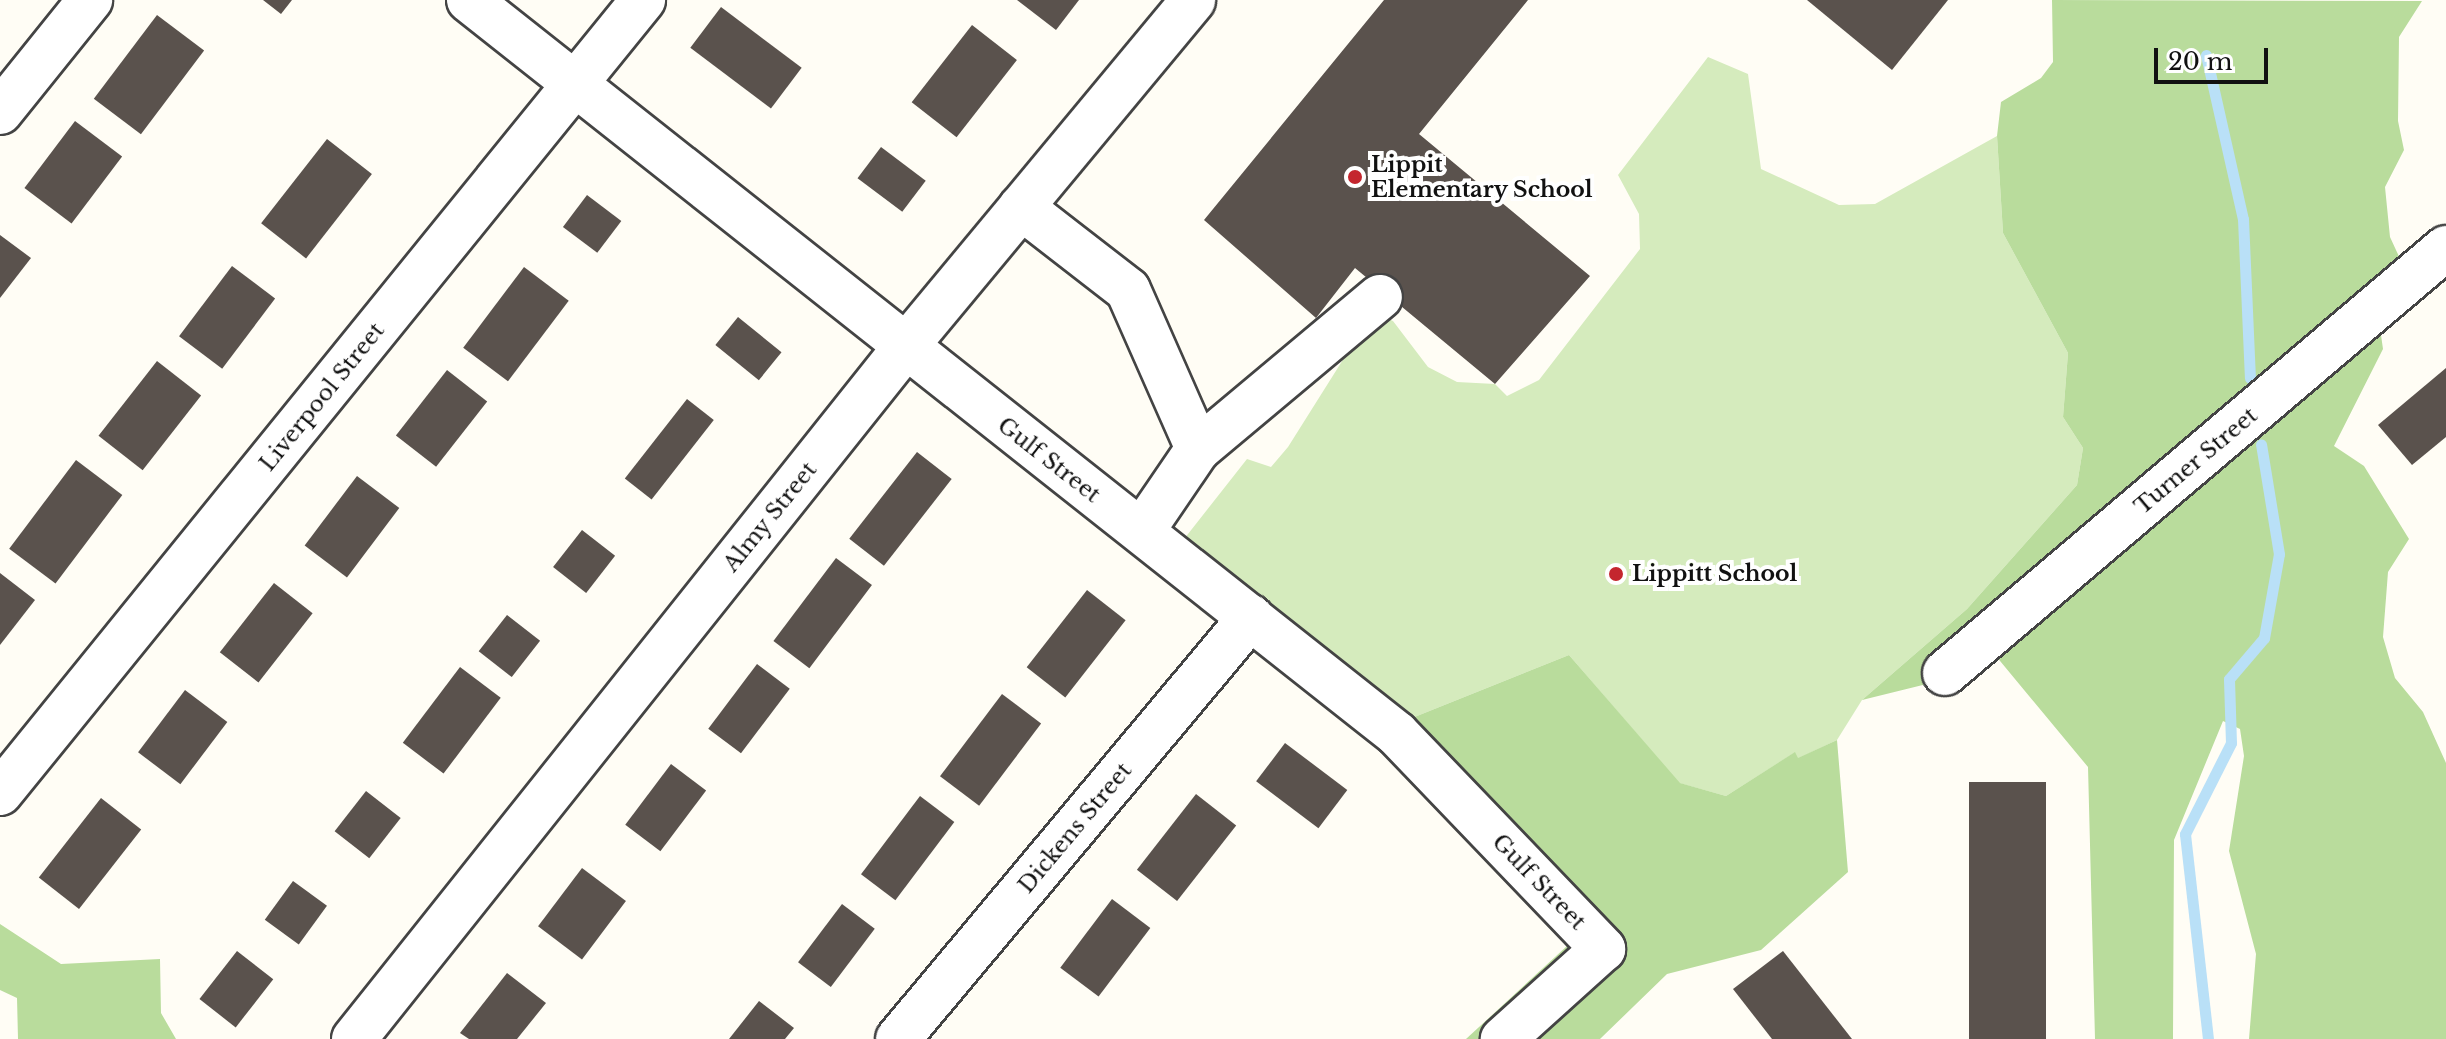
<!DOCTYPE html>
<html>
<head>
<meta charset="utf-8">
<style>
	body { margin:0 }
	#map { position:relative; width:2446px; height:1039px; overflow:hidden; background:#fffdf5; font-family:"Libre Baskerville",serif }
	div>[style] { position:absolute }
	.green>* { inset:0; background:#d5ebbd }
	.forest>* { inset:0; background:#b9dc9c }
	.stream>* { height:11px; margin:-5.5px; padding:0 5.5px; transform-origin:5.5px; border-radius:5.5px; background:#b9e0f7 }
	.building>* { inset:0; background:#5a524d; transform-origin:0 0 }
	.roads { filter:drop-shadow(2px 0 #444) drop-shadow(-2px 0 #444) drop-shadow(0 2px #444) drop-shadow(0 -2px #444) }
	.minor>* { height:44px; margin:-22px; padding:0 22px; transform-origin:22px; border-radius:22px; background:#fff }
	.dots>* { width:22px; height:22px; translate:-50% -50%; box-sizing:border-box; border:4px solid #fff; border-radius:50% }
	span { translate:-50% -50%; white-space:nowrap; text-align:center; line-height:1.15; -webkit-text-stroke:8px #fff; paint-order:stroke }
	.poi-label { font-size:22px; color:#111; font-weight:700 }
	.left { translate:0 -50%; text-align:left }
	.street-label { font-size:22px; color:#111 }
	.scale { position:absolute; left:2154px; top:48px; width:114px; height:36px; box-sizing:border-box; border:4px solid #111; border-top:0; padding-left:10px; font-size:24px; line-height:28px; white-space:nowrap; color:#111; -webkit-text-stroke:6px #fff; paint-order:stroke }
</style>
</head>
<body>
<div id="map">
	<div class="green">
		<div style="clip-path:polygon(1708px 57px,1748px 74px,1761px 169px,1839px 205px,1875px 204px,1997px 136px,2003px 233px,2068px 353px,2063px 417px,2083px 448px,2077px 485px,1967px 609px,1862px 700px,1837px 740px,1797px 759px,1794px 753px,1726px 796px,1679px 783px,1569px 655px,1392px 726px,1177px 548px,1247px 459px,1271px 467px,1288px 447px,1373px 312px,1393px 321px,1428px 367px,1457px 382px,1495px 384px,1507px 396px,1539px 380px,1640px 249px,1639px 214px,1618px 175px)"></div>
	</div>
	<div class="forest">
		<div style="clip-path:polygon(2052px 0,2422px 1px,2399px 37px,2398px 121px,2404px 150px,2385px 187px,2390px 237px,2408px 276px,2377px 307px,2383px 349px,2334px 446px,2364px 466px,2409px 539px,2388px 572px,2383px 637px,2395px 678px,2423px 712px,2446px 763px,2446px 1039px,2249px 1039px,2256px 954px,2229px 851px,2244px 756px,2240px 729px,2223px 721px,2174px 840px,2173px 1039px,2095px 1039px,2088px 767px,1986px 644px,1943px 680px,1862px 700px,1967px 609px,2077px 485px,2083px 448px,2063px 417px,2068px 353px,2003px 233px,1997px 136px,2001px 102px,2041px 78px,2053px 62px)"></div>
		<div style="clip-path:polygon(1569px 655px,1680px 783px,1726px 796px,1795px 752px,1798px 758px,1837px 740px,1848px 872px,1761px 950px,1667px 974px,1600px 1039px,1466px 1039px,1579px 935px,1392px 726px)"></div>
		<div style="clip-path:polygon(0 924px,61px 964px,160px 959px,161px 1013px,176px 1039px,18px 1039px,17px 998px,0 990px)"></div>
	</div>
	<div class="stream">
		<div style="left:2206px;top:55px;width:168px;rotate:77.3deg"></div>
		<div style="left:2243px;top:219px;width:159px;rotate:87.5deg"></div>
		<div style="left:2208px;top:1039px;width:206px;rotate:-96.4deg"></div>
		<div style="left:2185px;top:834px;width:102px;rotate:-63.2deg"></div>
		<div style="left:2231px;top:743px;width:64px;rotate:-91.8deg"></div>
		<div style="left:2229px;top:679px;width:54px;rotate:-49.5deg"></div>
		<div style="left:2264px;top:638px;width:85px;rotate:-79.9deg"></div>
		<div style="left:2279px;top:554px;width:111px;rotate:-99.3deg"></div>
	</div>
	<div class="building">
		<div style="clip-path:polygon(263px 0,292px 0,281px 14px)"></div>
		<div style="clip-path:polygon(1017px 0,1079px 0,1056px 30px)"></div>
		<div style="clip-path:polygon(1384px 0,1528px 0,1419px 134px,1590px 276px,1495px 384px,1355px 268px,1316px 318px,1204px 220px)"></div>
		<div style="clip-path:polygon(1807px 0,1948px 0,1892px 70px)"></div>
		<div style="left:721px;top:7px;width:101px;height:51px;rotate:37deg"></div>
		<div style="left:157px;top:15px;width:59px;height:105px;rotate:37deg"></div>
		<div style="left:972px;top:25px;width:57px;height:98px;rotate:38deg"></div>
		<div style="left:75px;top:121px;width:59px;height:84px;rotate:37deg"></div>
		<div style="left:327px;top:139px;width:57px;height:107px;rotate:38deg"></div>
		<div style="left:881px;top:147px;width:56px;height:39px;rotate:37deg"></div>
		<div style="left:587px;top:195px;width:43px;height:40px;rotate:37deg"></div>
		<div style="clip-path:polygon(0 235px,31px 258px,0 298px)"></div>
		<div style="left:232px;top:266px;width:54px;height:88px;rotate:37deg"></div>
		<div style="left:524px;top:267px;width:56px;height:101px;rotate:37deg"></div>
		<div style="left:738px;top:317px;width:56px;height:36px;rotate:39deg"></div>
		<div style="left:157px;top:361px;width:56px;height:95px;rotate:38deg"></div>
		<div style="clip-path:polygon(2446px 368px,2446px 437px,2412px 465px,2378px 425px)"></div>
		<div style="left:447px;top:370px;width:51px;height:83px;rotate:38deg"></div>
		<div style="left:687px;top:399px;width:34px;height:101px;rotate:38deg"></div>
		<div style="left:917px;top:452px;width:44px;height:110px;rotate:38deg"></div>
		<div style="left:76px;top:460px;width:58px;height:111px;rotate:37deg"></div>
		<div style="left:357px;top:476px;width:53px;height:87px;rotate:37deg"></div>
		<div style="left:582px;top:530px;width:42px;height:47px;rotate:38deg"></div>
		<div style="left:836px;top:558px;width:45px;height:104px;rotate:37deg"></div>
		<div style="clip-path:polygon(0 573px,35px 600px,0 645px)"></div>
		<div style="left:274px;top:583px;width:49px;height:88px;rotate:38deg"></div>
		<div style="left:1087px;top:590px;width:49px;height:98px;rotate:38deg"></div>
		<div style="left:507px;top:615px;width:42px;height:46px;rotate:38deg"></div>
		<div style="left:757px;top:664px;width:41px;height:81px;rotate:37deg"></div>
		<div style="left:460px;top:667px;width:51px;height:95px;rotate:37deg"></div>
		<div style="left:185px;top:690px;width:53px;height:78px;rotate:37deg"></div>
		<div style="left:1002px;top:694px;width:49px;height:103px;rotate:37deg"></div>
		<div style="left:1285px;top:743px;width:78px;height:48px;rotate:37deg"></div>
		<div style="left:671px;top:764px;width:44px;height:76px;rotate:37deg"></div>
		<div style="left:2046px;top:782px;width:257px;height:77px;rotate:90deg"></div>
		<div style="left:366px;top:791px;width:44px;height:51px;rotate:38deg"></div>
		<div style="left:1196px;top:794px;width:51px;height:96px;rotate:38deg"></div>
		<div style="left:920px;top:796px;width:43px;height:98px;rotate:37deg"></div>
		<div style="left:101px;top:798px;width:51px;height:101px;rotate:38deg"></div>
		<div style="left:582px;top:868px;width:55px;height:73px;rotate:37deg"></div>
		<div style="left:293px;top:881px;width:42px;height:48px;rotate:36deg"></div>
		<div style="left:1112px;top:899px;width:48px;height:86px;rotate:37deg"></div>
		<div style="left:842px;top:904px;width:41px;height:73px;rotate:37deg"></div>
		<div style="left:237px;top:951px;width:46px;height:61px;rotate:38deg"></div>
		<div style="clip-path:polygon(1783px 951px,1852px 1039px,1772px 1039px,1733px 989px)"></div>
		<div style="clip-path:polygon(507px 973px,546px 1003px,517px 1039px,469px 1039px,460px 1033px)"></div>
		<div style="clip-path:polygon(759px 1001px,794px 1028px,785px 1039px,729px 1039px)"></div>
	</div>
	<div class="roads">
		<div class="minor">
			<div style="left:469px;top:0;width:1183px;rotate:38.34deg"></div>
			<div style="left:1397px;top:734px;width:298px;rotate:46.2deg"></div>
			<div style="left:1603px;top:949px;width:135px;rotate:138deg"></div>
			<div style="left:0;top:112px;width:144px;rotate:-51.2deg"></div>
			<div style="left:1021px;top:207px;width:135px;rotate:37.8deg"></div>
			<div style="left:1128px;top:290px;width:174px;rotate:66.2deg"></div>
			<div style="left:1142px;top:531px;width:99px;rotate:-55.7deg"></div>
			<div style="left:1198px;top:449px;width:237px;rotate:-39.9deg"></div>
			<div style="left:1945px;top:673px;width:657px;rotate:-40.31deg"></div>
			<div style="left:0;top:793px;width:1021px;rotate:-50.96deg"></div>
			<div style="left:354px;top:1039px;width:887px;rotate:-51.45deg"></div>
			<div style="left:907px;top:345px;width:448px;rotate:-50.3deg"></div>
			<div style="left:898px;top:1039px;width:550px;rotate:-50.09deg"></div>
		</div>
	</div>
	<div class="dots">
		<div style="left:1355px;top:177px;background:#c4262e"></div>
		<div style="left:1616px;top:574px;background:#c4262e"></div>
	</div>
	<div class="poi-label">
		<span class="left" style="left:1371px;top:177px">Lippit<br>Elementary School</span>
		<span class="left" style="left:1632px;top:574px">Lippitt School</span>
	</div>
	<div class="street-label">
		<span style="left:322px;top:397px;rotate:-51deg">Liverpool Street</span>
		<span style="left:1049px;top:460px;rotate:38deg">Gulf Street</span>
		<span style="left:2196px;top:461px;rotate:-40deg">Turner Street</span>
		<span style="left:770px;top:517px;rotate:-51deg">Almy Street</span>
		<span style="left:1075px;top:828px;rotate:-50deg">Dickens Street</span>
		<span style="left:1539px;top:882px;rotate:46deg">Gulf Street</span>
	</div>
	<div class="scale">20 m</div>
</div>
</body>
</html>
